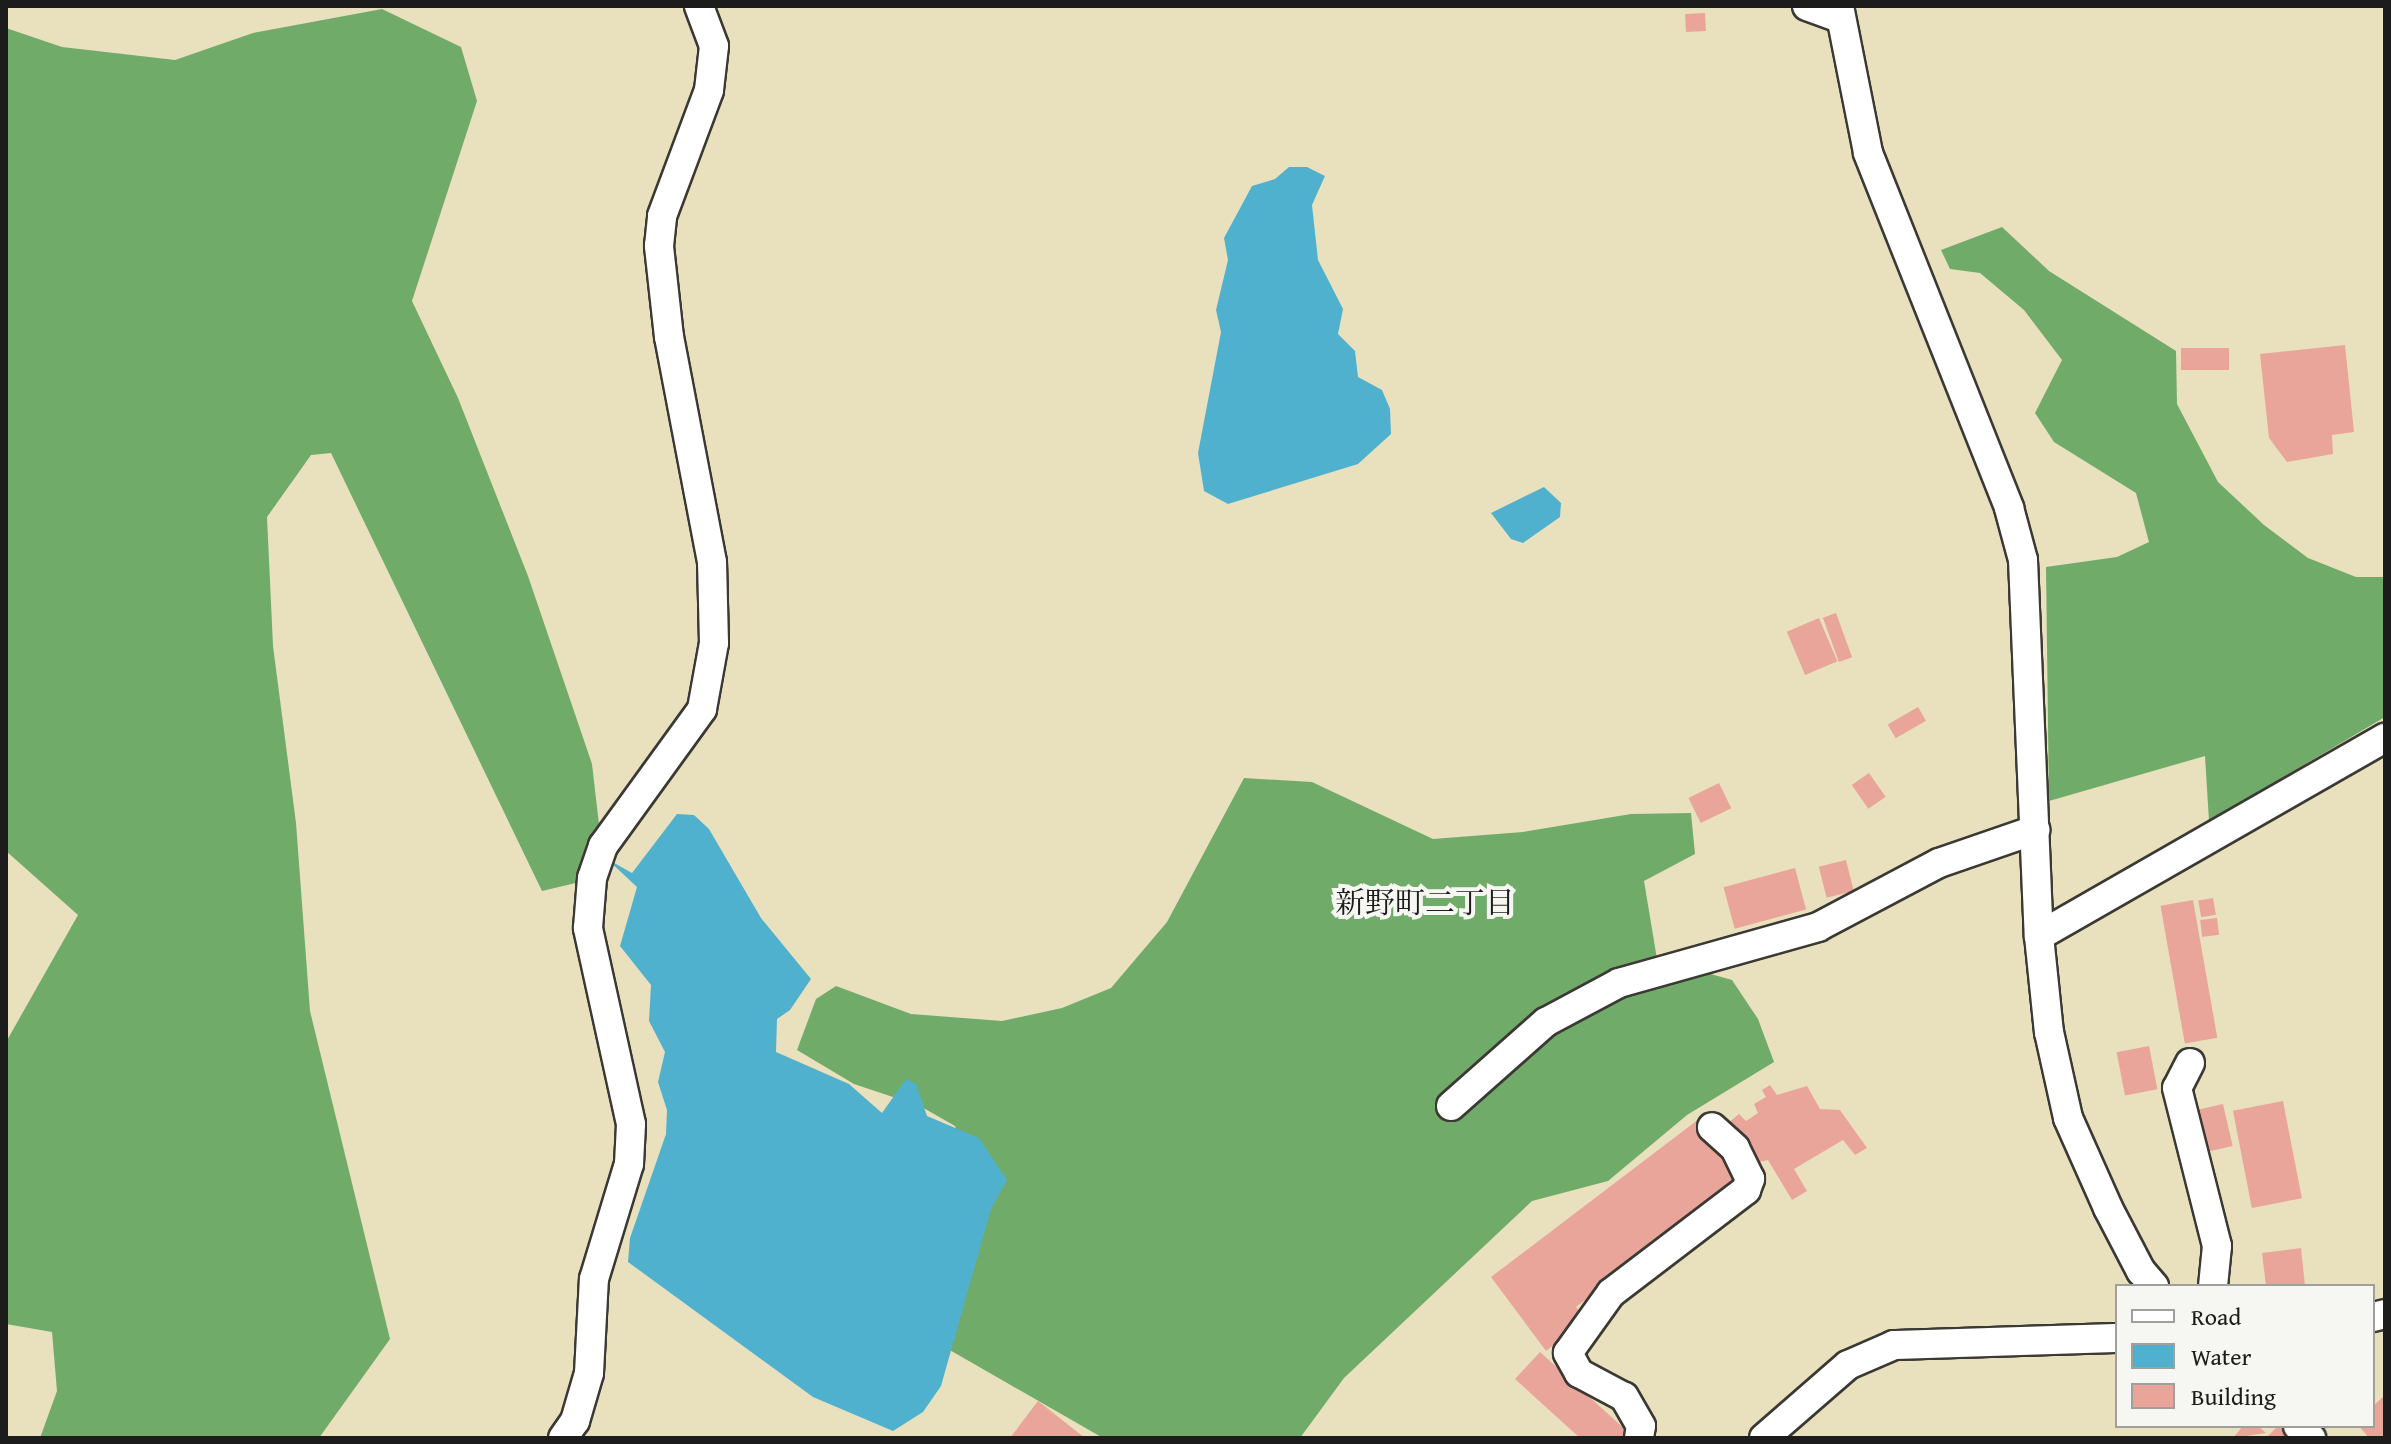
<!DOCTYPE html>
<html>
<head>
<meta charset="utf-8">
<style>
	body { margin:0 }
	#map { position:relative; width:2391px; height:1444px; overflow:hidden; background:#e9e0bd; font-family:"Gentium Book Plus","Noto Serif JP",serif }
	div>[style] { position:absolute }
	.forest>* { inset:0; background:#71ab6a }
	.water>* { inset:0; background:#50b1cf }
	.building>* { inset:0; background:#eaa59a; transform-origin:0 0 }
	.roads { filter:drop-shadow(2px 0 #3b3934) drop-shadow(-2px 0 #3b3934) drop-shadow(0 2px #3b3934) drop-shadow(0 -2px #3b3934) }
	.minor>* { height:28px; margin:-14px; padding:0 14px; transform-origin:14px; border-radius:14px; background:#fff }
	span { translate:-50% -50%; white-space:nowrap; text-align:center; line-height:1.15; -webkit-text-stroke:8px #f6f6f2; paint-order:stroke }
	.neighbourhood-label { font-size:30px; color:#1c1c1c }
	.frame { position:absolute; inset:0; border:8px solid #1c1c1c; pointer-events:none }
	.legend { position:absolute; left:2115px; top:1284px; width:260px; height:144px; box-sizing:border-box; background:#f6f6f2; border:2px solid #9f9f9c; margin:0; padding:10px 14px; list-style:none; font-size:24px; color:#1c1c1c }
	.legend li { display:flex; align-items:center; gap:16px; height:40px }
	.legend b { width:40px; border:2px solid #9f9f9c }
</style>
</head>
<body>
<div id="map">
	<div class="forest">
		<div style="clip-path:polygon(382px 9px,461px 47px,477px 101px,412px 301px,458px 398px,528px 576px,592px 764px,605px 876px,542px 891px,331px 453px,311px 455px,267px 517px,273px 646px,296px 823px,310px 1011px,390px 1339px,319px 1438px,40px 1438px,57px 1391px,52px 1332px,6px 1324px,6px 1042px,78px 915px,6px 851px,6px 28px,62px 47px,175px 60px,253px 33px)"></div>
		<div style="clip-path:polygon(2002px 227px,2049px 271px,2176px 351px,2177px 404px,2218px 482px,2264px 525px,2308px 558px,2356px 577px,2385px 577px,2385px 717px,2209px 821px,2205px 756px,2049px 801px,2046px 567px,2117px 557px,2149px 542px,2136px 493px,2054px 442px,2035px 413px,2062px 360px,2024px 310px,1980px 273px,1950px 269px,1941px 250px)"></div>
		<div style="clip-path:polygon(1244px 778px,1312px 782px,1433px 839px,1523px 832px,1631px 814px,1691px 813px,1695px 854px,1644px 881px,1657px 959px,1732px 980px,1758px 1019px,1774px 1062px,1687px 1115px,1608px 1181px,1532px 1201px,1344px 1378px,1300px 1438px,1103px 1438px,941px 1345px,965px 1156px,955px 1126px,920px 1106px,854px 1084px,797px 1050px,816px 999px,836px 986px,911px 1014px,1002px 1021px,1062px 1008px,1111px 988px,1167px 922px)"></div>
	</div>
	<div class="water">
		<div style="clip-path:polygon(1289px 167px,1307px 167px,1325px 176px,1312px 205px,1318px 260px,1343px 309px,1338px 334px,1355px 351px,1358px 377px,1382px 390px,1390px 409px,1391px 434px,1358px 464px,1228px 504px,1204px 491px,1198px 453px,1221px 332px,1216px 310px,1228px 260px,1224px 238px,1252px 186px,1275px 179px)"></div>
		<div style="clip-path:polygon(1544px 487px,1561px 503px,1560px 517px,1523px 543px,1511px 539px,1491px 513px)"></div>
		<div style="clip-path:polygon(677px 814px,694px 815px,709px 829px,761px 918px,811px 979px,790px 1010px,777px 1019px,776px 1052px,849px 1084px,882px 1113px,906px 1079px,916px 1084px,927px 1116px,979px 1138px,1007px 1180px,991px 1209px,941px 1386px,923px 1412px,893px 1431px,813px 1397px,628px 1262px,630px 1238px,666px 1134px,667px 1110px,658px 1082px,665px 1052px,649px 1021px,651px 985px,620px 946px,637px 887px,607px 859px,632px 873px)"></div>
	</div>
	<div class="building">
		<div style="left:1705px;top:13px;width:18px;height:20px;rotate:87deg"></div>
		<div style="clip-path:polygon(2345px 345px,2354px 432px,2332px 435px,2333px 454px,2287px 462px,2269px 438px,2260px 354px)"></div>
		<div style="left:2181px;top:348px;width:48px;height:22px"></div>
		<div style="left:1836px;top:613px;width:47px;height:14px;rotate:70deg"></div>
		<div style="left:1819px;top:618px;width:47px;height:35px;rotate:67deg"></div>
		<div style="left:1918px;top:707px;width:16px;height:35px;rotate:60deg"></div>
		<div style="left:1869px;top:773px;width:29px;height:21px;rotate:55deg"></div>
		<div style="left:1719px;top:783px;width:28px;height:34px;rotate:64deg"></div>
		<div style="left:1846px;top:860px;width:32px;height:28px;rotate:76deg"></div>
		<div style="left:1795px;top:868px;width:43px;height:74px;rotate:75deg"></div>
		<div style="left:2213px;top:898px;width:17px;height:15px;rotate:80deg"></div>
		<div style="left:2193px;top:900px;width:140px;height:33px;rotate:80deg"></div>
		<div style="left:2217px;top:918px;width:17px;height:17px;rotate:83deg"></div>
		<div style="left:2149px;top:1046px;width:44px;height:33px;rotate:79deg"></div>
		<div style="clip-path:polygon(1770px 1085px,1777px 1095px,1807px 1086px,1820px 1109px,1840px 1110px,1867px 1148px,1855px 1155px,1843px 1140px,1794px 1169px,1807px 1191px,1792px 1200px,1768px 1160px,1759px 1162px,1727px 1124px,1739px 1114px,1746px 1121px,1758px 1113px,1754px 1104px,1766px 1097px,1762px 1090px)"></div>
		<div style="left:2283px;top:1101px;width:99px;height:51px;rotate:79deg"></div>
		<div style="left:2223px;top:1104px;width:43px;height:26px;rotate:77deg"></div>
		<div style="clip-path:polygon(1699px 1119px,1744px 1179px,1576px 1307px,1586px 1320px,1546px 1351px,1491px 1277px)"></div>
		<div style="clip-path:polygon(2301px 1248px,2305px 1286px,2266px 1286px,2262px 1253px)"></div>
		<div style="clip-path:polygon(1540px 1352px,1628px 1432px,1622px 1438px,1580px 1438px,1515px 1379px)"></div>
		<div style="clip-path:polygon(2385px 1395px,2385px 1438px,2369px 1438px,2359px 1426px,2373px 1426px,2373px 1406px)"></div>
		<div style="clip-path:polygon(1038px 1401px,1085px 1438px,1010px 1438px)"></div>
		<div style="clip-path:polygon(2243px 1426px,2258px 1426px,2266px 1433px,2233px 1438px)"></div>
		<div style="clip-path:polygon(2278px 1426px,2291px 1438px,2266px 1438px)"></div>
	</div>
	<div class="roads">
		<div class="minor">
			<div style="left:1807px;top:6px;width:33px;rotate:20deg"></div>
			<div style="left:1839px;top:6px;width:150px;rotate:78.8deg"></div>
			<div style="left:1868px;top:153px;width:382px;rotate:68.3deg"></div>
			<div style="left:2009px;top:508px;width:54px;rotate:74.9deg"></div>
			<div style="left:2023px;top:560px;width:376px;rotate:87.6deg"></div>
			<div style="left:2039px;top:936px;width:97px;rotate:84.1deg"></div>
			<div style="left:2049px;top:1032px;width:88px;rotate:77.5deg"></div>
			<div style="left:2068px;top:1118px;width:98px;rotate:66deg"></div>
			<div style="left:2108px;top:1208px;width:71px;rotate:62.4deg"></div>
			<div style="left:2141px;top:1271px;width:20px;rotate:49deg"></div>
			<div style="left:2039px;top:936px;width:399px;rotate:-29.8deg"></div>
			<div style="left:2190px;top:1063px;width:28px;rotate:117deg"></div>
			<div style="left:2177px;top:1088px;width:163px;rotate:75.8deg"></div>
			<div style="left:2217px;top:1246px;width:40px;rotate:95.7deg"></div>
			<div style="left:1451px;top:1106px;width:127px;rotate:-41.5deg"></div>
			<div style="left:1546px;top:1022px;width:83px;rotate:-28.1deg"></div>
			<div style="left:1619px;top:983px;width:207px;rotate:-15.7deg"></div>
			<div style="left:1818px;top:927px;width:137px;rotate:-27.9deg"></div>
			<div style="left:1939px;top:863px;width:102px;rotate:-19deg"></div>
			<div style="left:2373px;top:1317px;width:12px;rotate:-14deg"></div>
			<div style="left:2298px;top:1426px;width:18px;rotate:43deg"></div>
			<div style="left:563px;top:1438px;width:21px;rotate:-55deg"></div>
			<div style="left:575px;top:1421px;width:50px;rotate:-73.7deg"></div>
			<div style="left:589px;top:1373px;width:94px;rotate:-87deg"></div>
			<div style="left:594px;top:1279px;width:120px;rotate:-73.1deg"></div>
			<div style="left:629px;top:1164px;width:40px;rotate:-87.1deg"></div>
			<div style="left:631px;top:1124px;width:201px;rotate:-102.4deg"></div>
			<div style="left:588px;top:928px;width:50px;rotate:-85.4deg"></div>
			<div style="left:592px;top:878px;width:34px;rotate:-71deg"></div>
			<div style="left:603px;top:846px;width:169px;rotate:-54.1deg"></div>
			<div style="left:702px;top:709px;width:67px;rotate:-79.7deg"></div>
			<div style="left:714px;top:643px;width:81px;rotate:-91.4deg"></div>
			<div style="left:712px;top:562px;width:229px;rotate:-100.8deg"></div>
			<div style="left:669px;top:337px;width:92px;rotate:-96.3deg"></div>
			<div style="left:659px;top:246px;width:30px;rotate:-84deg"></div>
			<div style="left:662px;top:216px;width:134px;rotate:-69.5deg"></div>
			<div style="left:709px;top:90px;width:44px;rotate:-83.5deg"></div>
			<div style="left:714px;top:46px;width:43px;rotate:-110.6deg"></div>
			<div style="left:1639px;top:1438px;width:12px;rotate:-81deg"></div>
			<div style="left:1641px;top:1426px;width:34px;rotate:-120deg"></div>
			<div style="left:1624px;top:1397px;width:51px;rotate:-151.9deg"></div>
			<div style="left:1579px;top:1373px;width:23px;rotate:-119deg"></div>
			<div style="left:1568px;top:1353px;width:74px;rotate:-54.4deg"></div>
			<div style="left:1611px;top:1293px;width:170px;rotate:-37.3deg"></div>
			<div style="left:1746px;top:1190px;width:12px;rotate:-70deg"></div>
			<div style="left:1750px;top:1179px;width:34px;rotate:-116deg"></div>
			<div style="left:1735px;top:1148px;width:31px;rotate:-138deg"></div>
			<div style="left:1764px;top:1438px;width:111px;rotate:-41deg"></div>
			<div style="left:1848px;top:1365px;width:50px;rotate:-23.5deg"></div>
			<div style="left:1894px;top:1345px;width:223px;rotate:-1.8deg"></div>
		</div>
	</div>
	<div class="neighbourhood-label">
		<span style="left:1425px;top:902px">新野町二丁目</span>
	</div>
	<div class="frame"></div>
	<ul class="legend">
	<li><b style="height:10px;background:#fff"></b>Road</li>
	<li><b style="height:22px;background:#50b1cf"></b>Water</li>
	<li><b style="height:22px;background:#eaa59a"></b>Building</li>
	</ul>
</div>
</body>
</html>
